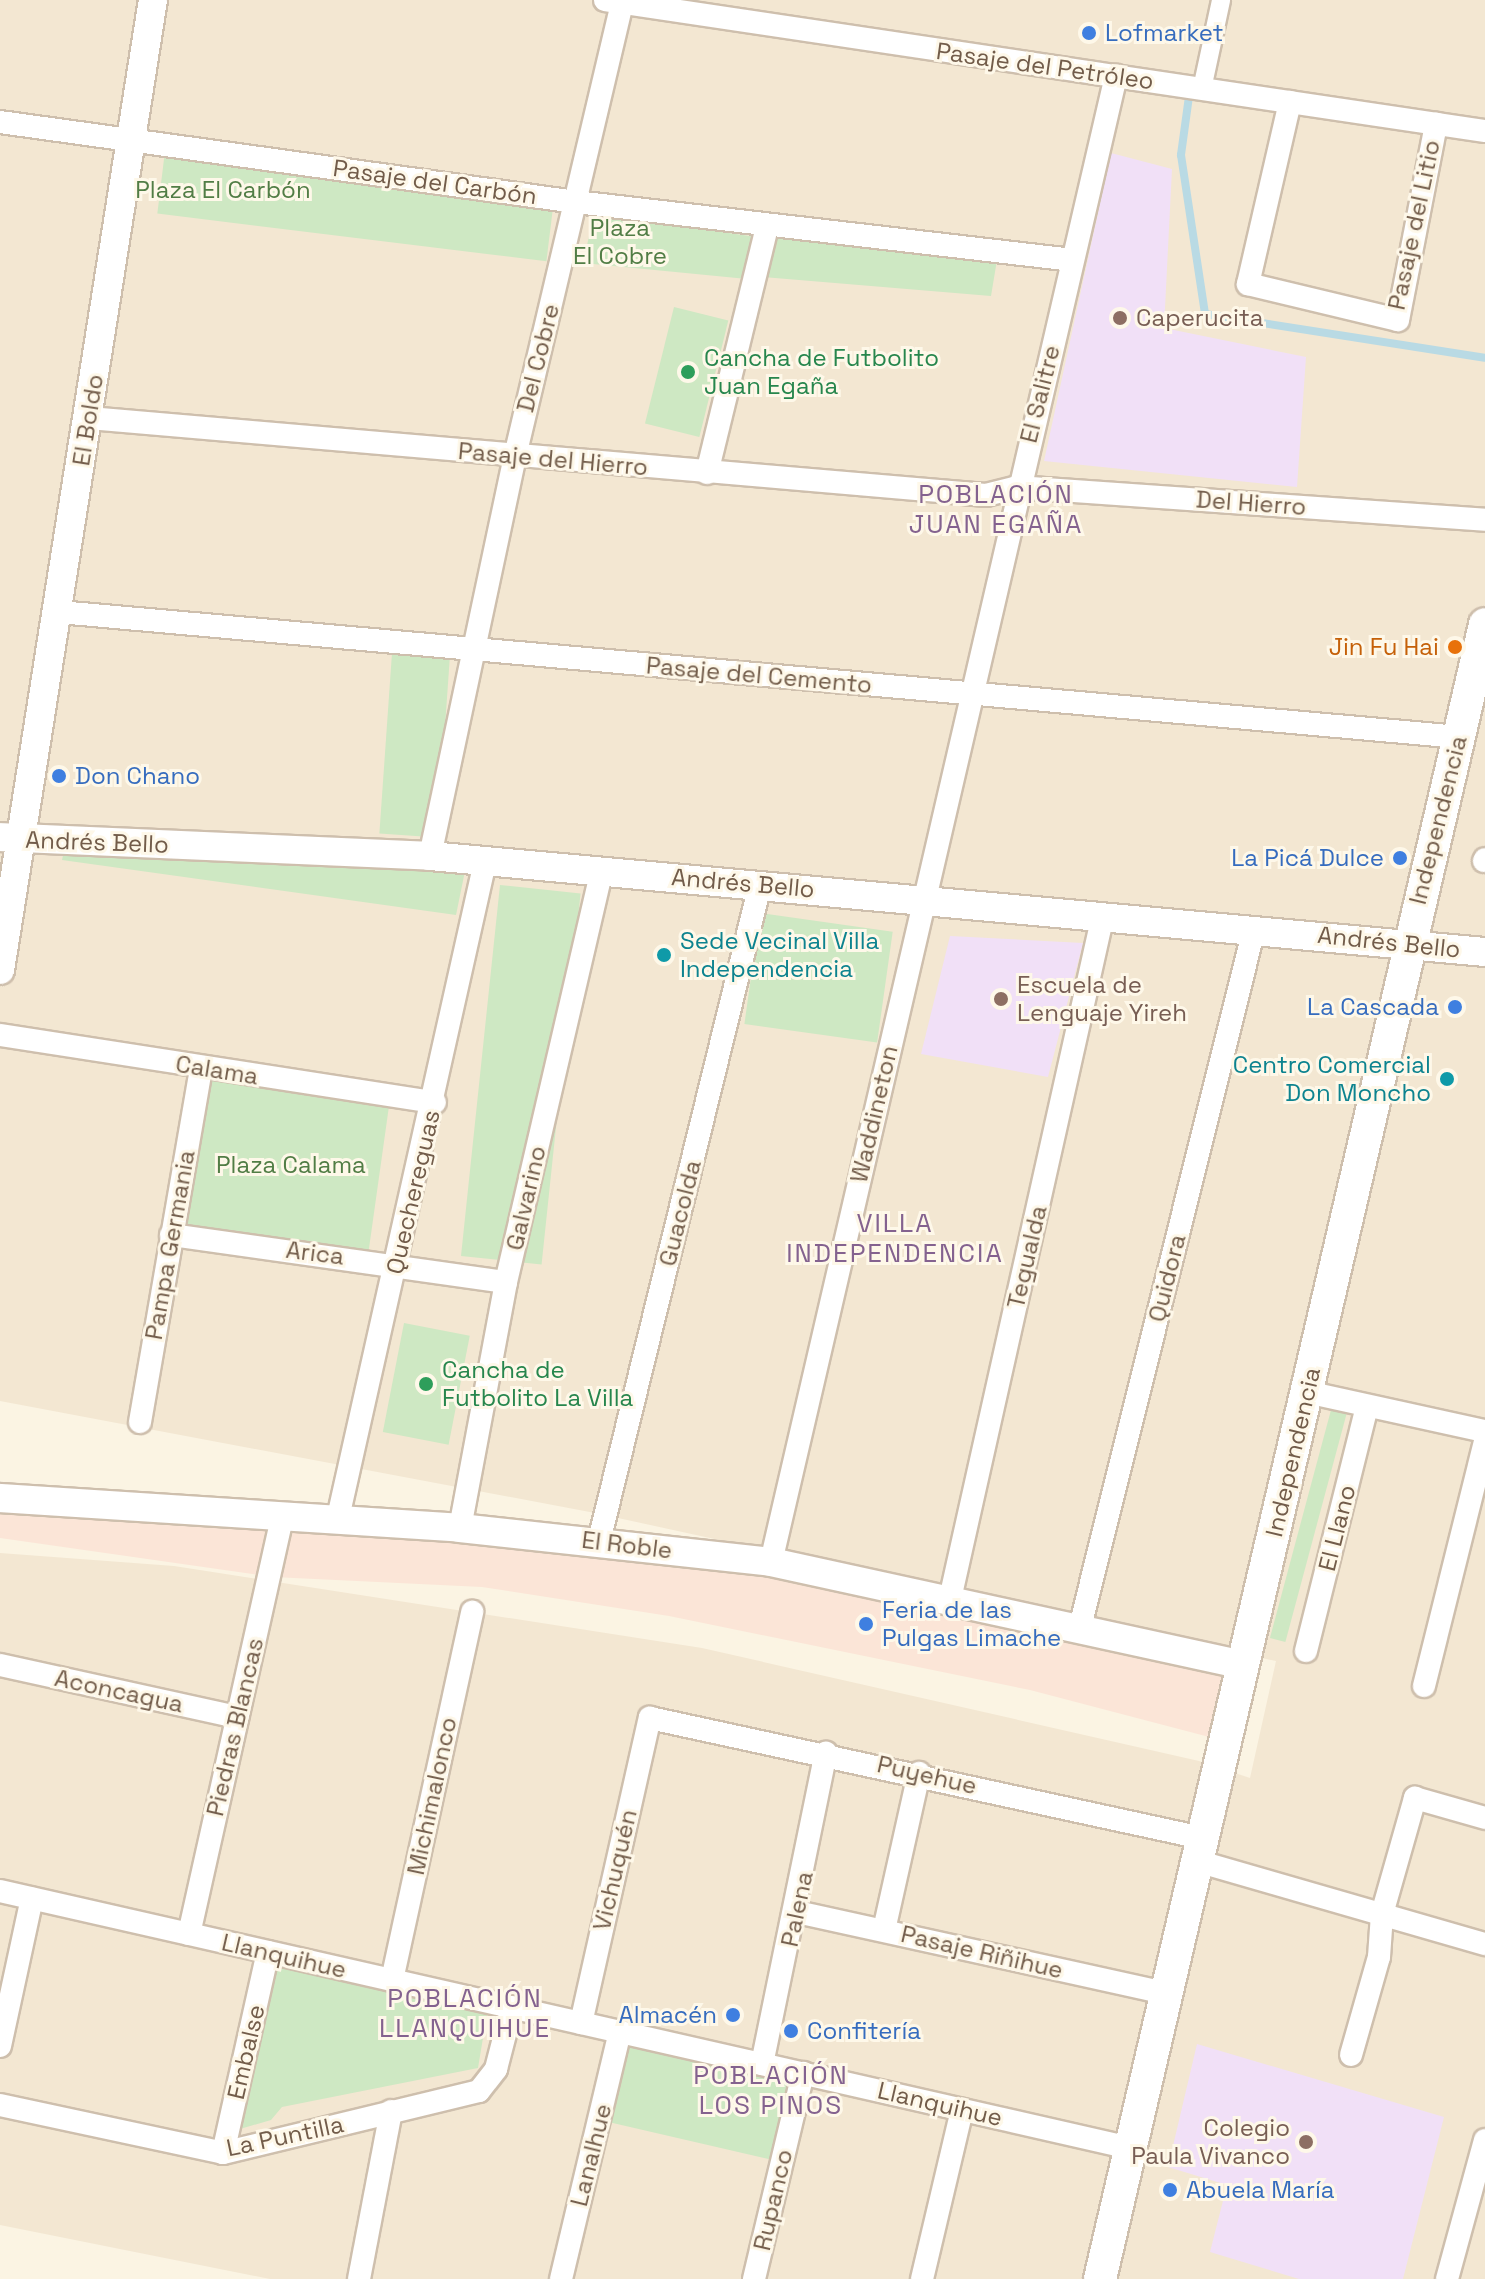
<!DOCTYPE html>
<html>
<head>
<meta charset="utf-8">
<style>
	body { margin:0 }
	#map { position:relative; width:1485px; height:2279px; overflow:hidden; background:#fbf4e3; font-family:"Space Grotesk",sans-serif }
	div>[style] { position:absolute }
	.residential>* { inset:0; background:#f3e7d2 }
	.commercial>* { inset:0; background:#fbe5d7 }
	.education>* { inset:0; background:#f1e0f7 }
	.green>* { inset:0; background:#cee8c3; transform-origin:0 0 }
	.stream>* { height:8px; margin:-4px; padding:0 4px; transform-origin:4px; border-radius:4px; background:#b9dae4 }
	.roads { filter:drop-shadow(2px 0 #cebfad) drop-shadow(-2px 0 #cebfad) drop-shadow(0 2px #cebfad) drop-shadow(0 -2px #cebfad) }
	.pedestrian>* { height:18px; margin:-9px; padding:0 9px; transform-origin:9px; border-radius:9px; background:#fff }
	.minor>* { height:22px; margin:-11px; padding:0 11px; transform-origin:11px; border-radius:11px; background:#fff }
	.tertiary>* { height:28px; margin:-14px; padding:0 14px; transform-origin:14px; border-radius:14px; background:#fff }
	.secondary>* { height:32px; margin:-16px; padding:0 16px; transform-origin:16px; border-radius:16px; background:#fff }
	.dots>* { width:22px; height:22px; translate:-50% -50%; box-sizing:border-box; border:4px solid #fef8e9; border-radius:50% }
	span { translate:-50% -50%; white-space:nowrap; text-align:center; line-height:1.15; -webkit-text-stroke:6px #fef8e9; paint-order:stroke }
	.shop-label { font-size:24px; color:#366cbe }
	.left { translate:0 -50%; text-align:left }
	.right { translate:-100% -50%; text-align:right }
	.street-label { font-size:24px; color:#725c4a }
	.park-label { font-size:24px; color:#517d45 }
	.education-label { font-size:24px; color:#785e54 }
	.leisure-label { font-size:24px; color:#27864d }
	.food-label { font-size:24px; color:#c56008 }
	.culture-label { font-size:24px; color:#0d838f }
	.neighbourhood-label { font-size:26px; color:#84628f; letter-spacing:2px }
</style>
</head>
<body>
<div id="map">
	<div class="residential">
		<div style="clip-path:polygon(0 0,1485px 0,1485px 2279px,270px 2279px,0 2225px,0 1553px,174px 1566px,702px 1648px,1199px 1761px,1250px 1778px,1276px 1661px,595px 1513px,0 1401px)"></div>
	</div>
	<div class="commercial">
		<div style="clip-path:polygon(0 1511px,467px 1537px,763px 1576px,1231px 1667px,1213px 1738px,1030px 1690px,669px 1616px,482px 1587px,273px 1577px,0 1538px)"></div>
	</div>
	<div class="education">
		<div style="clip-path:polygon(1111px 153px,1172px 169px,1164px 328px,1306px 357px,1297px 487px,1044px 461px)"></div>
		<div style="clip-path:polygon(950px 936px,1083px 943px,1048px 1077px,921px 1054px)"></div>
		<div style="clip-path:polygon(1197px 2044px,1444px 2117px,1403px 2279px,1299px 2279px,1210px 2252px,1227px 2185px,1168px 2167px)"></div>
	</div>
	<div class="green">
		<div style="left:165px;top:151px;width:392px;height:63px;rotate:7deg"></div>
		<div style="clip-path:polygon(594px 214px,757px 237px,747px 279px,583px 263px)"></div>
		<div style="clip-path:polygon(775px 236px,997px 260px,991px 296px,763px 277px)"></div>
		<div style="left:674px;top:307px;width:56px;height:120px;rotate:14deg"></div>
		<div style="left:392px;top:653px;width:58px;height:181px;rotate:4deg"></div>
		<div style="clip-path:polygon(66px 842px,465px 871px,456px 915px,62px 860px)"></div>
		<div style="left:500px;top:885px;width:81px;height:373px;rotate:6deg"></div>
		<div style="left:760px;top:913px;width:134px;height:112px;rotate:8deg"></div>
		<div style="left:208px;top:1079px;width:183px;height:150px;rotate:8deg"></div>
		<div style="left:404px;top:1323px;width:67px;height:111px;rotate:11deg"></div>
		<div style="left:1331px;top:1410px;width:16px;height:236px;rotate:15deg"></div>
		<div style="clip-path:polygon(280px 1953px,489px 2002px,478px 2068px,282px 2107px,271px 2120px,240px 2129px)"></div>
		<div style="left:631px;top:2039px;width:163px;height:86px;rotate:13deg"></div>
	</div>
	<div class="stream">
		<div style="left:1190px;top:89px;width:67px;rotate:97.8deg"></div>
		<div style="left:1181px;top:155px;width:161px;rotate:81.4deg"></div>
		<div style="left:1205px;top:314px;width:283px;rotate:8.9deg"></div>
	</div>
	<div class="roads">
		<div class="pedestrian">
			<div style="left:1202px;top:89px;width:91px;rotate:-77.9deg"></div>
		</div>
		<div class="minor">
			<div style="left:605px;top:0;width:890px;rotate:8.47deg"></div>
			<div style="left:1290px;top:102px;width:187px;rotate:103deg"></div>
			<div style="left:1248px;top:284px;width:154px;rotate:13.5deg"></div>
			<div style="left:1398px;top:320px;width:200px;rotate:-79deg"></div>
			<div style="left:0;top:122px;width:582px;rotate:7.91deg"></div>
			<div style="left:576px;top:202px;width:500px;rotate:6.66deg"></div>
			<div style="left:89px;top:418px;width:900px;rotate:4.91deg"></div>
			<div style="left:986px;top:495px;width:32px;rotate:-14deg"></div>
			<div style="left:1017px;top:487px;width:469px;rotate:4deg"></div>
			<div style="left:707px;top:473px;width:254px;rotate:-76.3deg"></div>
			<div style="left:59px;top:612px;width:1406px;rotate:5.1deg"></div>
			<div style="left:430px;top:856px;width:409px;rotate:-78deg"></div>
			<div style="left:515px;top:456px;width:465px;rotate:-76.7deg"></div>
			<div style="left:1484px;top:861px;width:2px;rotate:-63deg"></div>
			<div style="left:0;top:1035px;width:440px;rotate:8.8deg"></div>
			<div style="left:171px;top:1235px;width:338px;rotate:8deg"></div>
			<div style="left:1307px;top:1392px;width:182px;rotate:12.4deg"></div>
			<div style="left:140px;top:1422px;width:359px;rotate:-80.2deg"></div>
			<div style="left:337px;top:1522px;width:676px;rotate:-77.36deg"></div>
			<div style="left:460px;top:1528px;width:250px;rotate:-79.4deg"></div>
			<div style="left:506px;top:1282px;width:422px;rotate:-76.9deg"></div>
			<div style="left:599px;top:1541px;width:675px;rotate:-76.21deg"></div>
			<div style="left:771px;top:1562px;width:1526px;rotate:-76.93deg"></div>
			<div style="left:950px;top:1599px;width:701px;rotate:-77.39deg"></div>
			<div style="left:1080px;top:1627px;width:719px;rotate:-76deg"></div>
			<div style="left:1306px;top:1651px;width:252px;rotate:-76deg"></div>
			<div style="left:0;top:1665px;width:243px;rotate:12.4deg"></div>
			<div style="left:1424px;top:1686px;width:252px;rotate:-76deg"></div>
			<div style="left:1197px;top:1861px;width:300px;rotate:16.1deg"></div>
			<div style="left:0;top:1891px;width:1159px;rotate:12.81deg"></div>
			<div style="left:797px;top:1912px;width:378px;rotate:12.4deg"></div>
			<div style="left:884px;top:1930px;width:161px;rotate:-77.4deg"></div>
			<div style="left:189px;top:1934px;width:425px;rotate:-77.4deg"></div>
			<div style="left:392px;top:1980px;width:377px;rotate:-77.7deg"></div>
			<div style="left:581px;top:2023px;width:313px;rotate:-77.3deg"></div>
			<div style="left:650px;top:1718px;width:565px;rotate:12.26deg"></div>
			<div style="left:0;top:2046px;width:151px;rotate:-77.8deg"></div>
			<div style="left:1351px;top:2055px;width:102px;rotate:-74.1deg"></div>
			<div style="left:1379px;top:1957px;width:43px;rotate:-86deg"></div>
			<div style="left:1382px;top:1914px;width:121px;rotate:-74.1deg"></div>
			<div style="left:1415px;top:1798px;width:73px;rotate:15.9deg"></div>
			<div style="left:762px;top:2064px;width:318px;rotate:-78.4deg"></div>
			<div style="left:0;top:2105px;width:228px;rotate:12.1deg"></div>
			<div style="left:223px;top:2153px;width:263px;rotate:-13.6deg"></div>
			<div style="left:479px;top:2091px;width:28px;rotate:-52deg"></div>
			<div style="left:496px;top:2069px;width:64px;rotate:-75.5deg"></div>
			<div style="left:223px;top:2153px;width:206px;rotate:-77.4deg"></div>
			<div style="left:359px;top:2279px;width:171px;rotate:-79.2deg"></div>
			<div style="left:561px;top:2279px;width:254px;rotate:-76.6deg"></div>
			<div style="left:754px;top:2279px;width:212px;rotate:-76.6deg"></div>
			<div style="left:922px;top:2279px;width:174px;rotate:-76.7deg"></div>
			<div style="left:1447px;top:2279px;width:144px;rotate:-74.7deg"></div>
		</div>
		<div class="tertiary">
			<div style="left:0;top:837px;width:430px;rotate:2.5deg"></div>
			<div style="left:430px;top:856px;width:1059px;rotate:5.2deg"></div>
			<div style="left:0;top:970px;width:982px;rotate:-81.04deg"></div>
			<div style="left:0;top:1498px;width:461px;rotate:3.7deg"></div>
			<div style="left:460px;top:1528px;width:313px;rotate:6.2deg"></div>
			<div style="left:771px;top:1562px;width:483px;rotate:12.3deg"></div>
		</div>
		<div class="secondary">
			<div style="left:1100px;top:2279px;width:1699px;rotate:-76.9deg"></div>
		</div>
	</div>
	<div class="dots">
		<div style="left:1089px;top:33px;background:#3f7fe0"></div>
		<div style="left:1120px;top:318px;background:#8d6e63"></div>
		<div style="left:688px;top:372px;background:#2e9e5b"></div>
		<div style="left:1455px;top:647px;background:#e8710a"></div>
		<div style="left:59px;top:776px;background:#3f7fe0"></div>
		<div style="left:1400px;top:858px;background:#3f7fe0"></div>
		<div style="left:664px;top:955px;background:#0f9aa8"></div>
		<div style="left:1001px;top:999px;background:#8d6e63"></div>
		<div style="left:1455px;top:1007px;background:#3f7fe0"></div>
		<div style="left:1447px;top:1079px;background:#0f9aa8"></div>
		<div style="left:426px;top:1384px;background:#2e9e5b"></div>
		<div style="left:866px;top:1624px;background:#3f7fe0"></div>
		<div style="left:733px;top:2015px;background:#3f7fe0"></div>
		<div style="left:791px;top:2031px;background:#3f7fe0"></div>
		<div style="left:1306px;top:2142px;background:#8d6e63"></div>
		<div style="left:1170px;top:2190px;background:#3f7fe0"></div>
	</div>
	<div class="shop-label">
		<span class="left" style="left:1105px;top:33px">Lofmarket</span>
		<span class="left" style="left:75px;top:776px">Don Chano</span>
		<span class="right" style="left:1384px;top:858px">La Picá Dulce</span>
		<span class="right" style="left:1439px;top:1007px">La Cascada</span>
		<span class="left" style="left:882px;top:1624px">Feria de las<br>Pulgas Limache</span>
		<span class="right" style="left:717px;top:2015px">Almacén</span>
		<span class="left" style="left:807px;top:2031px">Confitería</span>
		<span class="left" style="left:1186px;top:2190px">Abuela María</span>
	</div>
	<div class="street-label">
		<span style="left:1045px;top:66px;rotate:8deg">Pasaje del Petróleo</span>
		<span style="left:435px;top:182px;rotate:8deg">Pasaje del Carbón</span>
		<span style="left:1414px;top:225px;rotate:-78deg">Pasaje del Litio</span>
		<span style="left:538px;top:358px;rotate:-76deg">Del Cobre</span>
		<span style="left:1040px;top:394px;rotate:-76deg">El Salitre</span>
		<span style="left:88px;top:420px;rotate:-81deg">El Boldo</span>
		<span style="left:553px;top:459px;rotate:5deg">Pasaje del Hierro</span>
		<span style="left:1251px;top:503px;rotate:4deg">Del Hierro</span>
		<span style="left:759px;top:675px;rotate:5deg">Pasaje del Cemento</span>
		<span style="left:1438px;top:820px;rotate:-76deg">Independencia</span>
		<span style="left:97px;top:842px;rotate:2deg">Andrés Bello</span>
		<span style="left:743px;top:883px;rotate:5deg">Andrés Bello</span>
		<span style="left:1389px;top:942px;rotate:6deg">Andrés Bello</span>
		<span style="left:217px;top:1070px;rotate:9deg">Calama</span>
		<span style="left:874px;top:1114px;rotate:-77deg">Waddineton</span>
		<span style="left:413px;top:1192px;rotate:-77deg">Quechereguas</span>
		<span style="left:526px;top:1198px;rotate:-77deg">Galvarino</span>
		<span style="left:680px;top:1213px;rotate:-76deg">Guacolda</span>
		<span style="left:170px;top:1245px;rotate:-80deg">Pampa Germania</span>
		<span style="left:315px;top:1253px;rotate:7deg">Arica</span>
		<span style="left:1027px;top:1257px;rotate:-77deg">Tegualda</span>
		<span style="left:1167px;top:1278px;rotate:-76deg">Quidora</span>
		<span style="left:1293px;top:1452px;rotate:-77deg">Independencia</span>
		<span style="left:1337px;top:1528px;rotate:-76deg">El Llano</span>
		<span style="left:627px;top:1545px;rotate:7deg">El Roble</span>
		<span style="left:119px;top:1691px;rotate:12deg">Aconcagua</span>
		<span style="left:235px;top:1727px;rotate:-77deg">Piedras Blancas</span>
		<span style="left:927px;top:1775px;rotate:13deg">Puyehue</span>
		<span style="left:432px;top:1796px;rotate:-78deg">Michimalonco</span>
		<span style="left:615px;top:1870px;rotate:-77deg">Vichuquén</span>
		<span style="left:797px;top:1909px;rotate:-78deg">Palena</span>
		<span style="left:982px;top:1952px;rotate:13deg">Pasaje Riñihue</span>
		<span style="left:284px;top:1956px;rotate:13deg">Llanquihue</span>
		<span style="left:246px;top:2052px;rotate:-77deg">Embalse</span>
		<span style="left:940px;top:2104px;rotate:13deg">Llanquihue</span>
		<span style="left:285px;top:2136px;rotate:-12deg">La Puntilla</span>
		<span style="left:591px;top:2155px;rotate:-76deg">Lanalhue</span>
		<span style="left:773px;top:2200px;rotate:-77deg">Rupanco</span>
	</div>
	<div class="park-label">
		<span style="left:223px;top:190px">Plaza El Carbón</span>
		<span style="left:620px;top:242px">Plaza<br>El Cobre</span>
		<span style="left:291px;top:1165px">Plaza Calama</span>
	</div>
	<div class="education-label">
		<span class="left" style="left:1136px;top:318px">Caperucita</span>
		<span class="left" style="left:1017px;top:999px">Escuela de<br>Lenguaje Yireh</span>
		<span class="right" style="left:1290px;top:2142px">Colegio<br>Paula Vivanco</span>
	</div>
	<div class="leisure-label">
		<span class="left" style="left:704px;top:372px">Cancha de Futbolito<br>Juan Egaña</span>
		<span class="left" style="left:442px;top:1384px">Cancha de<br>Futbolito La Villa</span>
	</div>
	<div class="food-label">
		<span class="right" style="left:1439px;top:647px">Jin Fu Hai</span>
	</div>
	<div class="culture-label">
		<span class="left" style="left:680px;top:955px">Sede Vecinal Villa<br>Independencia</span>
		<span class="right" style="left:1431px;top:1079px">Centro Comercial<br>Don Moncho</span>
	</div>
	<div class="neighbourhood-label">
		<span style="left:996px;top:510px">POBLACIÓN<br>JUAN EGAÑA</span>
		<span style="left:895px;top:1239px">VILLA<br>INDEPENDENCIA</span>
		<span style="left:465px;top:2014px">POBLACIÓN<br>LLANQUIHUE</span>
		<span style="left:771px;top:2091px">POBLACIÓN<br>LOS PINOS</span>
	</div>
</div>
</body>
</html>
